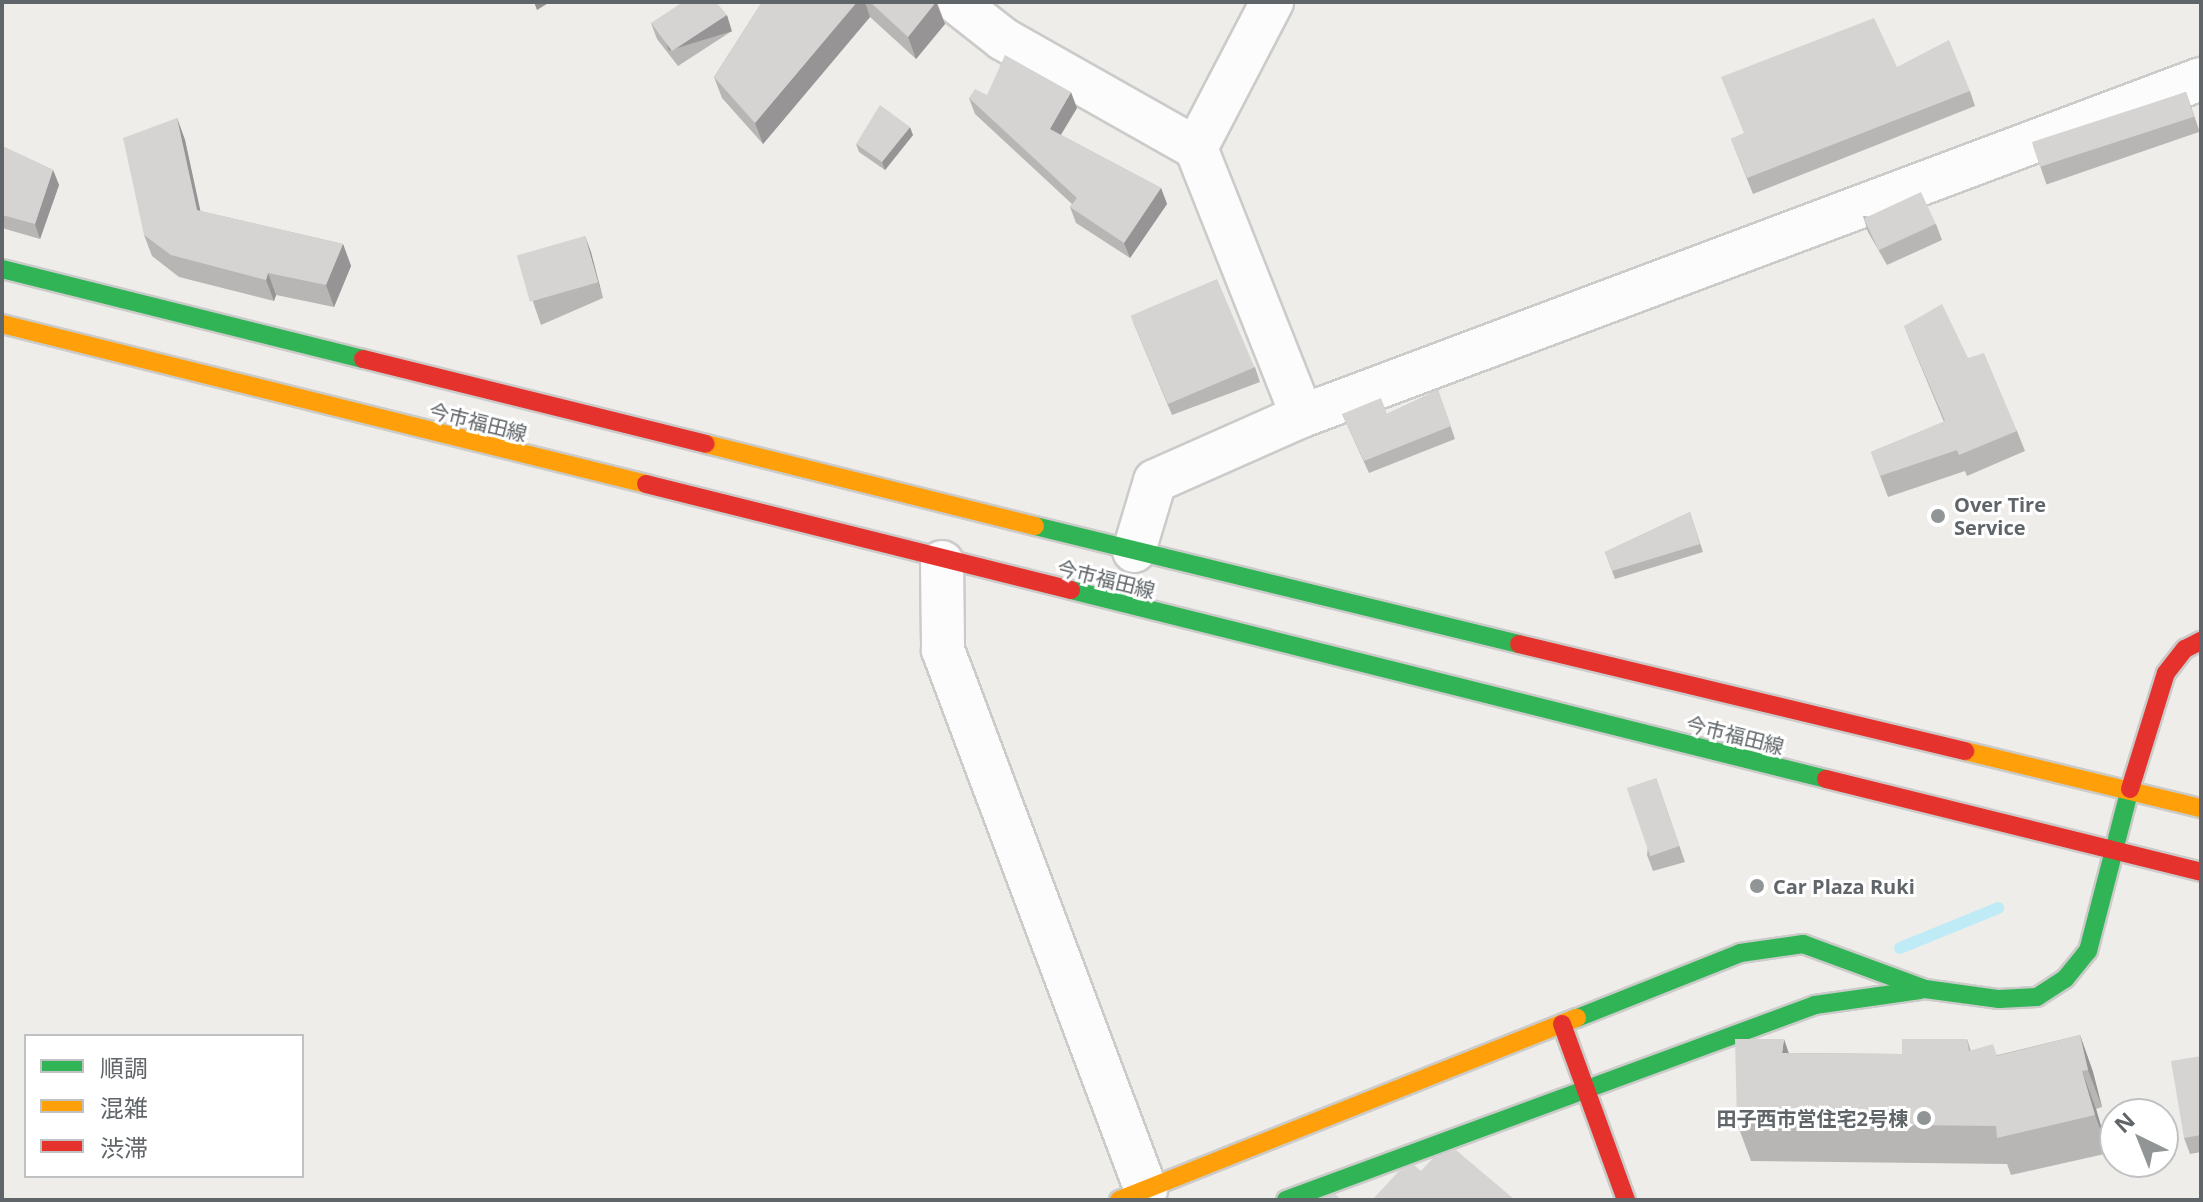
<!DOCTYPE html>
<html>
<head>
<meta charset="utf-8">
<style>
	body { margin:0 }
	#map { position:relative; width:2203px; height:1202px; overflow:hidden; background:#efedea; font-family:"Open Sans","Noto Sans JP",sans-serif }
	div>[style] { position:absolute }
	.stream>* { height:12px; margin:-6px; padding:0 6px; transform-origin:6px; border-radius:6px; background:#bfebf7 }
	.roads { filter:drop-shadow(2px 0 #cbcbca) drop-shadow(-2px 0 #cbcbca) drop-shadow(0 2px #cbcbca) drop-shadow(0 -2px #cbcbca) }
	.street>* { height:42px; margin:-21px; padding:0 21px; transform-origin:21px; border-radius:21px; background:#fdfcfc }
	.fast>* { height:18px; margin:-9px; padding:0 9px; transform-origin:9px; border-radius:9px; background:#30b455 }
	.slow>* { height:18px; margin:-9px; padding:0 9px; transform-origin:9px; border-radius:9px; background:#ff9f0a }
	.jam>* { height:18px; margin:-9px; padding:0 9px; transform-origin:9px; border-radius:9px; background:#e5322d }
	.wall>* { inset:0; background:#b8b6b5; transform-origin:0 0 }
	.shaded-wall>* { inset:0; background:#969494; transform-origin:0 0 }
	.building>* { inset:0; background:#d6d4d3; transform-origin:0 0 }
	.dots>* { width:22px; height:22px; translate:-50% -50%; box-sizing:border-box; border:4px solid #fff; border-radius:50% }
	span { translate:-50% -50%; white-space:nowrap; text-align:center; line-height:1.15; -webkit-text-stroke:6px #fff; paint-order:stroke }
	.street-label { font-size:20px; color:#5f6568 }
	.poi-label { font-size:20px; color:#5f6568; font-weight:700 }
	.left { translate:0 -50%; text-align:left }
	.right { translate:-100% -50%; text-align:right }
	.frame { position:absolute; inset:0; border:4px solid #5f6568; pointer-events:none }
	.legend { position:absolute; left:24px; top:1034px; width:280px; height:144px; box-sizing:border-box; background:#fff; border:2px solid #bfc1c3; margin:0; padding:10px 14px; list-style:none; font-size:24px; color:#5f6568 }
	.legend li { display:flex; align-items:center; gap:16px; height:40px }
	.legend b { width:40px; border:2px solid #bfc1c3 }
	.north { position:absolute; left:2099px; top:1098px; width:80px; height:80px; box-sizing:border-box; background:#fff; border:2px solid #bfc1c3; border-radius:50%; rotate:317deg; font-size:22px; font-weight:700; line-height:32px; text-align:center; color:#5f6568 }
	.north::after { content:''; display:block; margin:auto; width:28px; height:36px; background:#919596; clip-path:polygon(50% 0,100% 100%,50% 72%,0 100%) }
</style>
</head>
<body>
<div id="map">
	<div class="stream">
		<div style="left:1900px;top:948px;width:106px;rotate:-22.2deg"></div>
	</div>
	<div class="roads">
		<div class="street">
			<div style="left:956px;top:2px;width:60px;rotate:38.2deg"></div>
			<div style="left:1003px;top:39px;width:222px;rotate:29.5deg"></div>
			<div style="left:1196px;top:148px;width:165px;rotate:-62.5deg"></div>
			<div style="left:1196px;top:148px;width:288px;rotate:68.4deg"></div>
			<div style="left:1134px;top:551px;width:73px;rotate:-73.3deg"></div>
			<div style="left:1155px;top:481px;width:161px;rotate:-23.9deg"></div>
			<div style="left:1302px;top:416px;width:960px;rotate:-20.55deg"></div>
			<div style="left:942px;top:562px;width:88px;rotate:89.3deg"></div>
			<div style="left:943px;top:650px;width:577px;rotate:69.4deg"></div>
		</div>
		<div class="fast">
			<div style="left:2px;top:269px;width:372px;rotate:14deg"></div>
			<div style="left:1035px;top:526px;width:498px;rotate:13.7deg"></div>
			<div style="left:1071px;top:590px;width:778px;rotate:14.05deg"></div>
			<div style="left:1577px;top:1018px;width:175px;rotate:-21.7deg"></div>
			<div style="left:1740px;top:953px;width:64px;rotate:-8.1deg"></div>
			<div style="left:1803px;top:944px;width:130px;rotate:20.2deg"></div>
			<div style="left:1925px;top:989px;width:75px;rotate:7.7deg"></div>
			<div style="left:1999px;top:999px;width:38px;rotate:-3deg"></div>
			<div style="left:2037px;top:997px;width:33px;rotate:-33deg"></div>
			<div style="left:2065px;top:979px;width:36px;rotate:-51deg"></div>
			<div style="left:2088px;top:951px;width:167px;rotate:-75.5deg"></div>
			<div style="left:1286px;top:1200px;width:564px;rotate:-20.23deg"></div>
			<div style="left:1815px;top:1005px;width:106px;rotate:-8.1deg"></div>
		</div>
		<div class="slow">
			<div style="left:2px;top:324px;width:664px;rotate:13.95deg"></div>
			<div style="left:706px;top:444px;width:339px;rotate:14deg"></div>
			<div style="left:1965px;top:751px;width:243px;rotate:13.6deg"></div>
			<div style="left:1119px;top:1200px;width:493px;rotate:-21.7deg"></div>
		</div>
		<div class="jam">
			<div style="left:363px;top:359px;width:353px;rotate:13.9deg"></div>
			<div style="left:646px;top:484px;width:438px;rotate:14deg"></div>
			<div style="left:1519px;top:644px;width:459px;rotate:13.5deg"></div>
			<div style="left:1826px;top:779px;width:386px;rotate:13.9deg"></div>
			<div style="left:2130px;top:789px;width:121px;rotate:-72.8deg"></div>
			<div style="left:2166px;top:673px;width:31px;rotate:-52deg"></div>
			<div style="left:2185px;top:649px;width:18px;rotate:-27deg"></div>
			<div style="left:1562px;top:1024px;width:187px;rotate:70deg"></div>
		</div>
	</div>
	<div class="wall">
		<div style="clip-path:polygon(762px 2px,937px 2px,945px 24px,916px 59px,870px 17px,763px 144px,722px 98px,714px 77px)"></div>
		<div style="clip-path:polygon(651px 23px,732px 31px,678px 66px,657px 39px)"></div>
		<div style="clip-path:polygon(1897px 67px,1970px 91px,1975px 106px,1753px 194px,1731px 139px)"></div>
		<div style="left:2186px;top:92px;width:42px;height:162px;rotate:71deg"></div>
		<div style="clip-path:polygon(987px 95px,1077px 108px,1061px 135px,1161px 188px,1167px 204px,1130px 258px,1076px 223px,1070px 207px,1072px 204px,975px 114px,969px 98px)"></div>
		<div style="clip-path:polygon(177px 118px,185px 140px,200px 211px,343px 244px,351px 266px,334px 307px,276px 295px,274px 301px,179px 277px,152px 256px,144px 235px)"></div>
		<div style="clip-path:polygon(913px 135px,885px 170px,859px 152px,856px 144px)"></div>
		<div style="clip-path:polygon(2px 146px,53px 170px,59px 185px,40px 239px,2px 228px)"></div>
		<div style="clip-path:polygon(1863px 216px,1936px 224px,1942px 240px,1887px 265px,1868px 232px)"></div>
		<div style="clip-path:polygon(585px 236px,603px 298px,541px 325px,520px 264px)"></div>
		<div style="clip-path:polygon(1133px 322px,1255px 367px,1260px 382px,1172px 415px)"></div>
		<div style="clip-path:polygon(1904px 326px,1968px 358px,2017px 431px,2025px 451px,1967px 476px,1965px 471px,1888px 497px,1871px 452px,1944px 422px)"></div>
		<div style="clip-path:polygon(1438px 390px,1455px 439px,1369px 473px,1342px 414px,1387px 414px)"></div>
		<div style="clip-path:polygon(1690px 512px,1703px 552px,1615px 579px,1605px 552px)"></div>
		<div style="clip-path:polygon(1656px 778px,1685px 862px,1653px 871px,1647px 855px)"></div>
		<div style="clip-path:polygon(2080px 1035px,2093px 1072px,2102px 1107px,2096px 1109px,2109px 1153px,2011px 1175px,2007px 1164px,1751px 1161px,1737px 1123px,1789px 1053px,1902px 1054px,1967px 1039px,1971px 1051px,1998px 1055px)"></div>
		<div style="clip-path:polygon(2201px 1056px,2201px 1152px,2190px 1154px,2184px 1138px)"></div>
	</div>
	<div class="shaded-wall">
		<div style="clip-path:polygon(534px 2px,550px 2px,537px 10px)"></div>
		<div style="clip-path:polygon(857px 2px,865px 2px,870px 17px,763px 144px,755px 123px)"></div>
		<div style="clip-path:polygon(936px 2px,945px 24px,916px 59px,908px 37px)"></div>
		<div style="left:727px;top:15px;width:17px;height:66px;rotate:73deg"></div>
		<div style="clip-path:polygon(1071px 92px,1077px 108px,1055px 144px,1050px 129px)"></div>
		<div style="clip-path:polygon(177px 118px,185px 140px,205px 232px,197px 210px)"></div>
		<div style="clip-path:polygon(910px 127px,913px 135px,885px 170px,882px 162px)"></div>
		<div style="clip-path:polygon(53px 170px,59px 185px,40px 239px,35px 224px)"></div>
		<div style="clip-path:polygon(1161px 188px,1167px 204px,1130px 258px,1124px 243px)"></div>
		<div style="clip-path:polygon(585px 236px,591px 252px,603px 298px,598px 282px)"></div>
		<div style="clip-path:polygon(343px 244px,351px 266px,334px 307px,326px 285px)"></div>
		<div style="clip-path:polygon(268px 273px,276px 295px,274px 301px,266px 280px)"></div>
		<div style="clip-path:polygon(2080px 1035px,2093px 1072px,2102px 1107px,2088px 1070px)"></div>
		<div style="clip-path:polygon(1784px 1039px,1797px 1077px,1782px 1053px)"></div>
		<div style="clip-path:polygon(2082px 1071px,2096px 1109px,2109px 1153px,2095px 1115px)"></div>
	</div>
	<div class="building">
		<div style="clip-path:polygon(683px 2px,716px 2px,727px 15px,672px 51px,651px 23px)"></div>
		<div style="clip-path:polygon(762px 2px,857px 2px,755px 123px,714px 77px)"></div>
		<div style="clip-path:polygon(870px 2px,936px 2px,908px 37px)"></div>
		<div style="clip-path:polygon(1874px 18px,1897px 67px,1949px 40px,1970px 91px,1747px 178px,1731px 139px,1744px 133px,1721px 77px)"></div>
		<div style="clip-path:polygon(1005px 55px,1071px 92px,1050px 129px,1161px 188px,1124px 243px,1070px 207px,1077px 198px,969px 98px,975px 89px,987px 95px)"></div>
		<div style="left:2186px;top:92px;width:26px;height:162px;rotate:72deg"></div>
		<div style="clip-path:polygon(880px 105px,910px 127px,882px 162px,856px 144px)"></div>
		<div style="clip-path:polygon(177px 118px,197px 210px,343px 244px,326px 285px,268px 273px,266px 280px,171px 255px,144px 235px,123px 138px)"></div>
		<div style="clip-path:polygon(2px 146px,53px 170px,35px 224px,2px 215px)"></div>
		<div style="left:1921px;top:192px;width:35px;height:63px;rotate:65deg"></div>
		<div style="left:585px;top:236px;width:48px;height:71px;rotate:74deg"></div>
		<div style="left:1217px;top:279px;width:96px;height:94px;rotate:67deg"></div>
		<div style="clip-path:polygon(1942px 304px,1968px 358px,1984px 353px,2017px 431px,1959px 455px,1957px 450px,1880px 476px,1871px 452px,1945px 421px,1904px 326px)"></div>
		<div style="clip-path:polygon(1438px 390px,1451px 426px,1364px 461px,1342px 414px,1381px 398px,1387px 414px)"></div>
		<div style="clip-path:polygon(1690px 512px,1700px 544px,1612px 571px,1605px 552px)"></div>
		<div style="left:1656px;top:778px;width:72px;height:31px;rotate:71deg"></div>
		<div style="clip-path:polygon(2080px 1035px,2088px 1070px,2082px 1071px,2095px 1115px,1997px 1138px,1996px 1126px,1737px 1123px,1735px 1039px,1784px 1039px,1782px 1053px,1902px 1054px,1902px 1039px,1967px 1039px,1969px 1051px,1993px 1044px,1997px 1056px)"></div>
		<div style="clip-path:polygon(2201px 1056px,2201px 1135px,2184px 1138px,2171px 1061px)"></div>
		<div style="clip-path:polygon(1456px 1150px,1515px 1200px,1372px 1200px,1399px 1171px,1414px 1165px,1421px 1171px,1433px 1158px)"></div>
		<div style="clip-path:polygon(1335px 1194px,1342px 1200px,1319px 1200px)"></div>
	</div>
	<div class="dots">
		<div style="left:1938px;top:516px;background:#919596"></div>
		<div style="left:1757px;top:886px;background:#919596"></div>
		<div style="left:1924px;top:1118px;background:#919596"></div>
	</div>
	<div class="street-label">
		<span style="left:478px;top:422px;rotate:14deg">今市福田線</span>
		<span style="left:1106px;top:579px;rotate:14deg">今市福田線</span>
		<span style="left:1735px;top:735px;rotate:14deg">今市福田線</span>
	</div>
	<div class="poi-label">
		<span class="left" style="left:1954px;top:516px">Over Tire<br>Service</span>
		<span class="left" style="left:1773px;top:886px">Car Plaza Ruki</span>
		<span class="right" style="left:1908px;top:1118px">田子西市営住宅2号棟</span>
	</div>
	<div class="frame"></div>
	<ul class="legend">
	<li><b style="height:10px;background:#30b455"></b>順調</li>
	<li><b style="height:10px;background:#ff9f0a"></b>混雑</li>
	<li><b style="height:10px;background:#e5322d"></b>渋滞</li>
	</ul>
	<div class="north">N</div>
</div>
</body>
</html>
